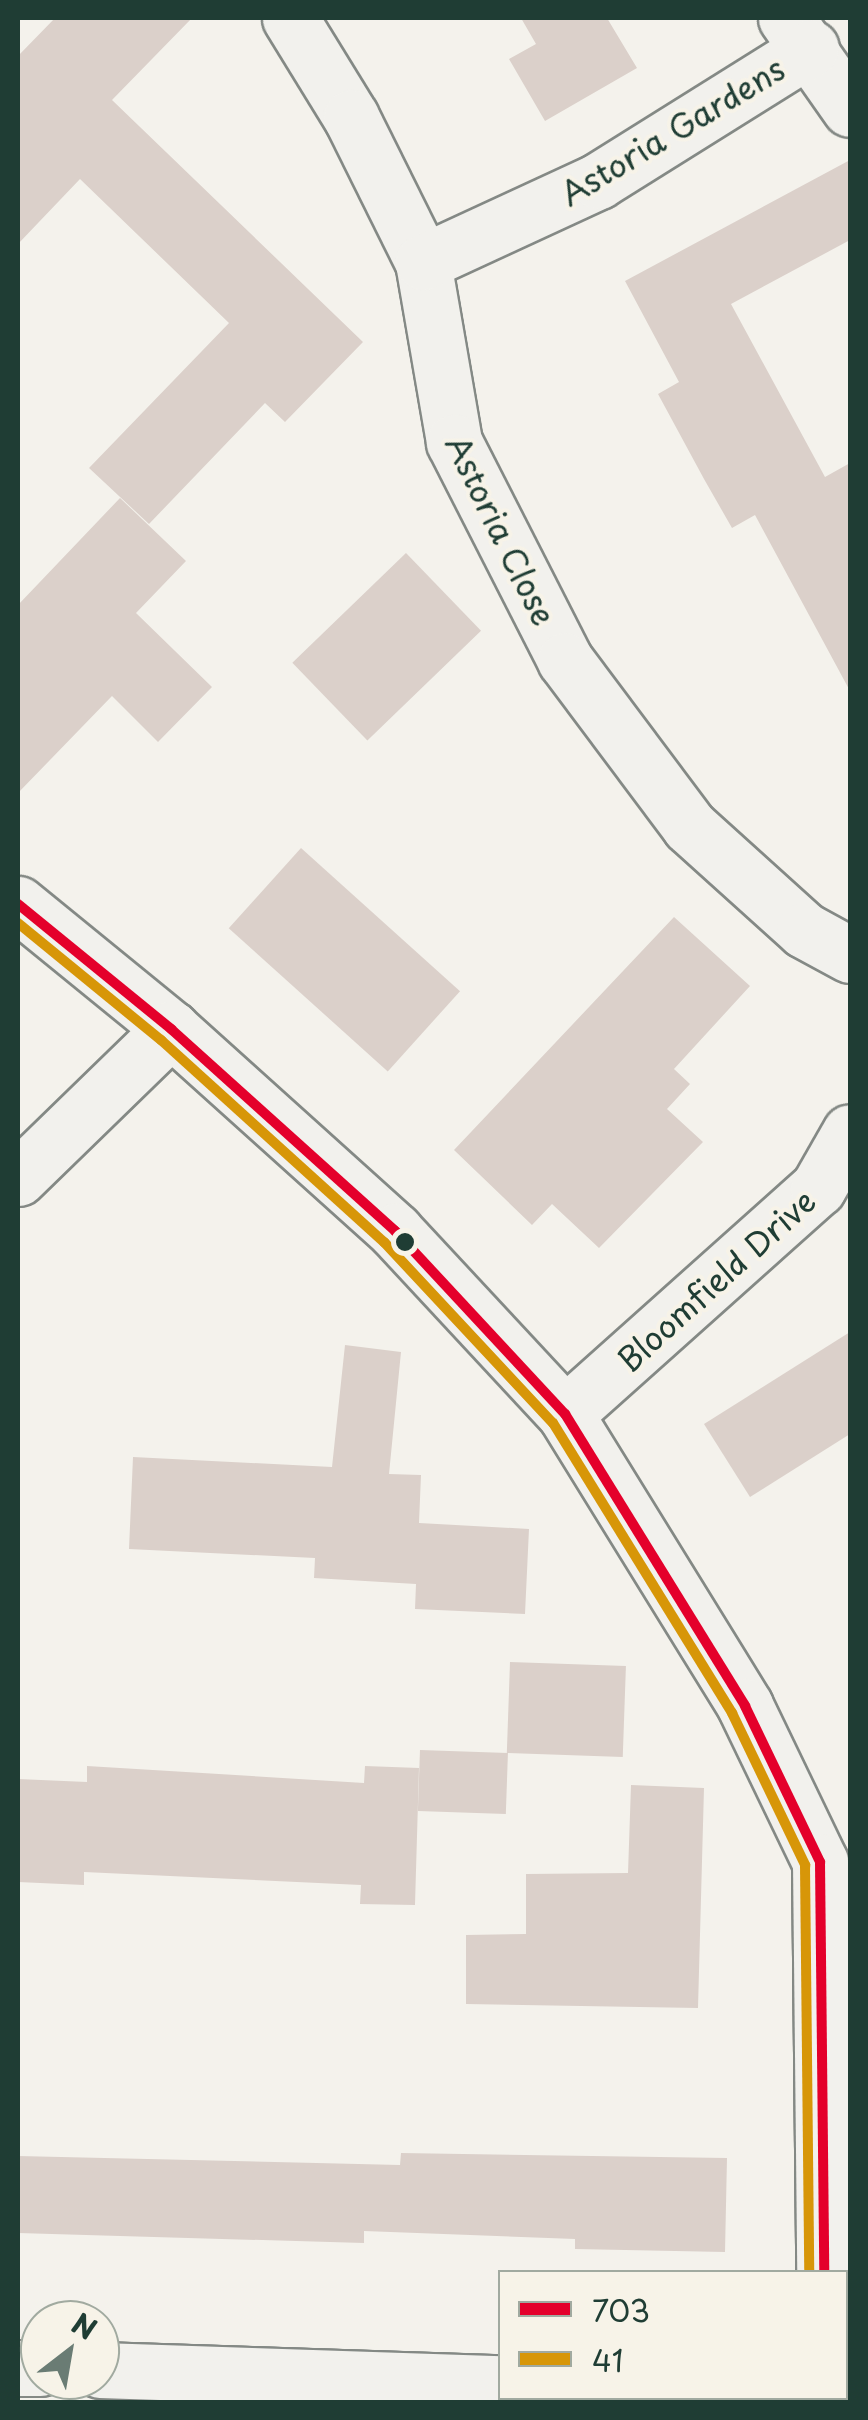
<!DOCTYPE html>
<html>
<head>
<meta charset="utf-8">
<style>
	body { margin:0 }
	#map { position:relative; width:868px; height:2420px; overflow:hidden; background:#f4f2ec; font-family:"Playpen Sans",sans-serif }
	div>[style] { position:absolute }
	.building>* { inset:0; background:#dbd0ca; transform-origin:0 0 }
	.roads { filter:drop-shadow(2px 0 #848985) drop-shadow(-2px 0 #848985) drop-shadow(0 2px #848985) drop-shadow(0 -2px #848985) }
	.minor>* { height:55px; margin:-27.5px; padding:0 27.5px; transform-origin:27.5px; border-radius:27.5px; background:#f2f1ed }
	.bus-1>* { height:10px; margin:-5px; padding:0 5px; transform-origin:5px; border-radius:5px; background:#e4002b }
	.bus-2>* { height:10px; margin:-5px; padding:0 5px; transform-origin:5px; border-radius:5px; background:#d79608 }
	.dots>* { width:28px; height:28px; translate:-50% -50%; box-sizing:border-box; border:5px solid #f7f3e8; border-radius:50% }
	span { translate:-50% -50%; white-space:nowrap; text-align:center; line-height:1.15; -webkit-text-stroke:8px #f7f3e8; paint-order:stroke }
	.street-label { font-size:32px; color:#1f3d34 }
	.frame { position:absolute; inset:0; border:20px solid #1f3d34; pointer-events:none }
	.legend { position:absolute; left:498px; top:2270px; width:350px; height:130px; box-sizing:border-box; background:#f7f3e8; border:2px solid #a1aaa0; margin:0; padding:12px 18px; list-style:none; font-size:30px; color:#1f3d34 }
	.legend li { display:flex; align-items:center; gap:20px; height:50px }
	.legend b { width:50px; border:2px solid #a1aaa0 }
	.north { position:absolute; left:20px; top:2300px; width:100px; height:100px; box-sizing:border-box; background:#f7f3e8; border:2px solid #a1aaa0; border-radius:50%; rotate:31deg; font-size:28px; font-weight:700; line-height:40px; text-align:center; color:#1f3d34 }
	.north::after { content:''; display:block; margin:auto; width:35px; height:45px; background:#6a7c74; clip-path:polygon(50% 0,100% 100%,50% 72%,0 100%) }
</style>
</head>
<body>
<div id="map">
	<div class="building">
		<div style="clip-path:polygon(55px 18px,192px 18px,112px 100px,363px 342px,285px 422px,265px 403px,149px 524px,89px 468px,229px 323px,80px 179px,18px 244px,18px 56px)"></div>
		<div style="clip-path:polygon(521px 18px,607px 18px,637px 68px,545px 121px,509px 59px,536px 44px)"></div>
		<div style="clip-path:polygon(850px 160px,850px 240px,731px 304px,825px 477px,850px 463px,850px 691px,755px 515px,732px 528px,704px 479px,658px 394px,679px 382px,625px 281px)"></div>
		<div style="clip-path:polygon(120px 498px,186px 561px,136px 613px,212px 687px,158px 742px,112px 696px,18px 793px,18px 605px)"></div>
		<div style="left:406px;top:553px;width:108px;height:158px;rotate:46deg"></div>
		<div style="left:301px;top:848px;width:214px;height:108px;rotate:42deg"></div>
		<div style="clip-path:polygon(674px 917px,750px 986px,674px 1069px,690px 1084px,667px 1109px,703px 1142px,599px 1248px,552px 1204px,532px 1225px,454px 1150px)"></div>
		<div style="clip-path:polygon(850px 1332px,850px 1434px,750px 1497px,704px 1424px)"></div>
		<div style="clip-path:polygon(345px 1345px,401px 1352px,389px 1474px,421px 1475px,419px 1523px,529px 1529px,525px 1614px,415px 1609px,416px 1584px,314px 1578px,315px 1558px,129px 1549px,133px 1457px,332px 1467px)"></div>
		<div style="left:510px;top:1662px;width:116px;height:91px;rotate:2deg"></div>
		<div style="left:420px;top:1750px;width:88px;height:61px;rotate:2deg"></div>
		<div style="clip-path:polygon(87px 1766px,364px 1783px,365px 1766px,419px 1768px,415px 1905px,360px 1904px,361px 1885px,84px 1872px,84px 1885px,18px 1882px,18px 1779px,87px 1782px)"></div>
		<div style="clip-path:polygon(631px 1785px,704px 1788px,698px 2008px,466px 2004px,466px 1935px,526px 1934px,526px 1874px,628px 1873px)"></div>
		<div style="clip-path:polygon(401px 2153px,727px 2158px,725px 2252px,575px 2249px,575px 2239px,364px 2231px,364px 2243px,18px 2233px,18px 2156px,400px 2165px)"></div>
	</div>
	<div class="roads">
		<div class="minor">
			<div style="left:290px;top:18px;width:116px;rotate:58.4deg"></div>
			<div style="left:351px;top:117px;width:162px;rotate:63.6deg"></div>
			<div style="left:423px;top:262px;width:183px;rotate:80.2deg"></div>
			<div style="left:454px;top:442px;width:245px;rotate:63deg"></div>
			<div style="left:565px;top:660px;width:207px;rotate:53.2deg"></div>
			<div style="left:689px;top:826px;width:155px;rotate:42.1deg"></div>
			<div style="left:804px;top:930px;width:52px;rotate:28.5deg"></div>
			<div style="left:786px;top:18px;width:111px;rotate:54.9deg"></div>
			<div style="left:423px;top:262px;width:193px;rotate:-24.8deg"></div>
			<div style="left:598px;top:181px;width:251px;rotate:-32deg"></div>
			<div style="left:18px;top:904px;width:198px;rotate:39.2deg"></div>
			<div style="left:171px;top:1029px;width:302px;rotate:42deg"></div>
			<div style="left:395px;top:1231px;width:250px;rotate:47.1deg"></div>
			<div style="left:565px;top:1414px;width:343px;rotate:58.3deg"></div>
			<div style="left:745px;top:1706px;width:173px;rotate:64.3deg"></div>
			<div style="left:820px;top:1862px;width:410px;rotate:89.4deg"></div>
			<div style="left:18px;top:1178px;width:214px;rotate:-44.2deg"></div>
			<div style="left:565px;top:1414px;width:339px;rotate:-41.8deg"></div>
			<div style="left:818px;top:1188px;width:64px;rotate:-60.3deg"></div>
			<div style="left:18px;top:2368px;width:22px"></div>
			<div style="left:100px;top:2370px;width:400px;rotate:1.9deg"></div>
			<div style="left:846px;top:2393px;width:4px"></div>
		</div>
	</div>
	<div class="bus-1">
		<div style="left:18px;top:904px;width:198px;rotate:39.2deg"></div>
		<div style="left:171px;top:1029px;width:302px;rotate:42deg"></div>
		<div style="left:395px;top:1231px;width:250px;rotate:47.1deg"></div>
		<div style="left:565px;top:1414px;width:343px;rotate:58.3deg"></div>
		<div style="left:745px;top:1706px;width:173px;rotate:64.3deg"></div>
		<div style="left:820px;top:1862px;width:410px;rotate:89.4deg"></div>
	</div>
	<div class="bus-2">
		<div style="left:18px;top:923px;width:185px;rotate:39.3deg"></div>
		<div style="left:161px;top:1040px;width:301px;rotate:42.2deg"></div>
		<div style="left:384px;top:1242px;width:248px;rotate:47deg"></div>
		<div style="left:553px;top:1423px;width:341px;rotate:58.3deg"></div>
		<div style="left:732px;top:1713px;width:169px;rotate:64.3deg"></div>
		<div style="left:805px;top:1865px;width:407px;rotate:89.4deg"></div>
	</div>
	<div class="dots">
		<div style="left:405px;top:1242px;background:#1f3d34"></div>
	</div>
	<div class="street-label">
		<span style="left:672px;top:131px;rotate:-31deg">Astoria Gardens</span>
		<span style="left:501px;top:530px;rotate:64deg">Astoria Close</span>
		<span style="left:716px;top:1280px;rotate:-42deg">Bloomfield Drive</span>
	</div>
	<div class="frame"></div>
	<ul class="legend">
	<li><b style="height:12px;background:#e4002b"></b>703</li>
	<li><b style="height:12px;background:#d79608"></b>41</li>
	</ul>
	<div class="north">N</div>
</div>
</body>
</html>
